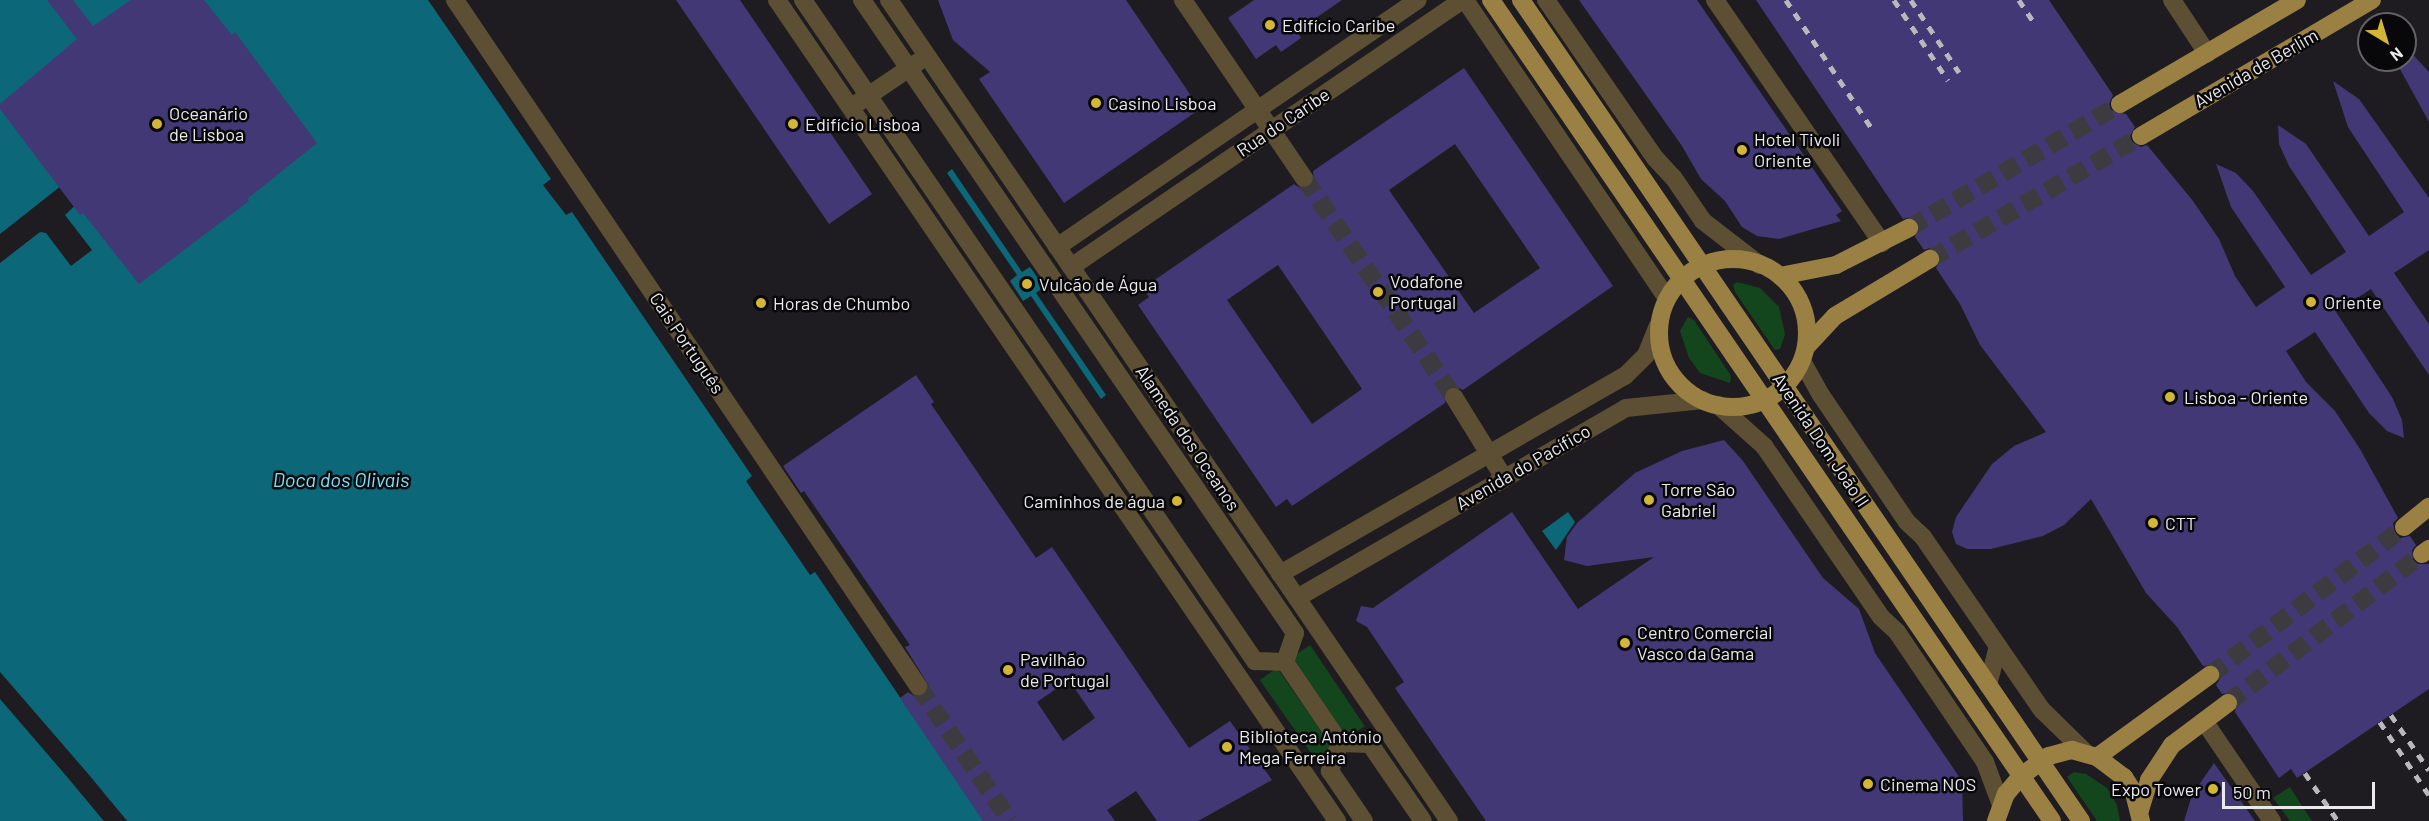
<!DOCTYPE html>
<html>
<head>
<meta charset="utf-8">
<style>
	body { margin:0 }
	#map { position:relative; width:2429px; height:821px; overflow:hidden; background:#1e1c20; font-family:Barlow,sans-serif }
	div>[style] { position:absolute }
	.green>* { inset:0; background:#14461e; transform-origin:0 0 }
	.water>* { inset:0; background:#0c6778 }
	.pier>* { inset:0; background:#1e1c20 }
	.building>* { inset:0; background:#423875 }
	.minor-tunnel>* { height:18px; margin-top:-9px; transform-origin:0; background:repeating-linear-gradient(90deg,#3d3b3f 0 18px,transparent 0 27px) }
	.major-tunnel>* { height:18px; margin-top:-9px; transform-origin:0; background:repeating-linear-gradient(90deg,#3d3b3f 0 18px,transparent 0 27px) }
	.minor>* { height:18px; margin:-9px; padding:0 9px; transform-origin:9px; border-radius:9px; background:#5c4f33 }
	.major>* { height:18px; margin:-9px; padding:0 9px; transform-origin:9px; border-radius:9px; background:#9b8044 }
	.major>.ring { margin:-9px; padding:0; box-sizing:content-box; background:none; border:18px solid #9b8044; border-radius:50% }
	.rail>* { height:4.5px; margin-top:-2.25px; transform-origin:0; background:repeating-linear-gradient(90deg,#b9b8bb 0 8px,transparent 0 16px) }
	.dots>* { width:16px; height:16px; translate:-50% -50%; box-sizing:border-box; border:3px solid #080709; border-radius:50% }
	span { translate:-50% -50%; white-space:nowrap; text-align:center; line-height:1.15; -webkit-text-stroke:5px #080709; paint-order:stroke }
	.poi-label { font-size:18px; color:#eae9ec }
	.left { translate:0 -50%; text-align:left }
	.right { translate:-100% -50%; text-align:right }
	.street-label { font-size:18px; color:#eae9ec }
	.water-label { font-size:20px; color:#79e4fc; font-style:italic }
	.north { position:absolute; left:2357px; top:12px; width:60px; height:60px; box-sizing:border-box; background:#080709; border:2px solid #626164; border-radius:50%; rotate:142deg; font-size:16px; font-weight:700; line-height:24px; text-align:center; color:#eae9ec }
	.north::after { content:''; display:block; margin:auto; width:21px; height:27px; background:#d3b635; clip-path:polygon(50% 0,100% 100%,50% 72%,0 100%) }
	.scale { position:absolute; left:2222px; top:782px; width:153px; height:27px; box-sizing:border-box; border:3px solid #eae9ec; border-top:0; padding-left:8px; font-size:18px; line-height:21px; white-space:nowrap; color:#eae9ec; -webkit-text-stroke:4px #080709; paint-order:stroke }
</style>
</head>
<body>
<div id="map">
	<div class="green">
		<div style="clip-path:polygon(1737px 282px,1760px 288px,1779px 307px,1785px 334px,1780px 349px,1775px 350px,1735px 292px,1733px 285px)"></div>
		<div style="clip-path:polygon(1688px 317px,1694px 320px,1731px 376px,1730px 383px,1700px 373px,1689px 358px,1680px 331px)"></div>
		<div style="left:1310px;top:645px;width:98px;height:21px;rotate:56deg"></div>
		<div style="left:1277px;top:668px;width:97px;height:21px;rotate:55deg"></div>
		<div style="clip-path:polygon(2074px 772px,2086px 774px,2107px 788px,2117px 805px,2120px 821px,2097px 821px,2067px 777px)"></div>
		<div style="clip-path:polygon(2290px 787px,2302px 806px,2312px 821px,2290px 821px,2273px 798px)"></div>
	</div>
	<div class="water">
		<div style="clip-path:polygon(0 0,428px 0,551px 179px,543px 185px,566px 215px,572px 212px,752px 476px,746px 481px,810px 575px,815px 572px,984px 821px,127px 821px,0 672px)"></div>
		<div style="clip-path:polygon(952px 169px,1022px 272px,1030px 267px,1044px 287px,1036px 293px,1106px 395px,1101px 399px,1031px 296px,1023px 301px,1010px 281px,1017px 275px,947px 173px)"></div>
		<div style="clip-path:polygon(1568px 512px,1575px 522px,1556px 550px,1542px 531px)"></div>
		<div style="clip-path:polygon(0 699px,75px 786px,104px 821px,0 821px)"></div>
	</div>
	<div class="pier">
		<div style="clip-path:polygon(71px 178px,85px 196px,65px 215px,92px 250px,71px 266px,46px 233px,40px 232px,0 263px,0 234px)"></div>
		<div style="clip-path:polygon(0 672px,90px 776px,127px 821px,123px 821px)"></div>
		<div style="clip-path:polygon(0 696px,78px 784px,107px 821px,104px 821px)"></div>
	</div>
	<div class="building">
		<div style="clip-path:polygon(47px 0,73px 0,93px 26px,131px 0,204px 0,232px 35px,235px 32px,317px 143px,247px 199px,249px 201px,139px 284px,83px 213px,80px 215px,0 109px,0 104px,77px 39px)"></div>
		<div style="clip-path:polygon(676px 0,740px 0,872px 194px,829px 224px)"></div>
		<div style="clip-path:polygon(938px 0,1126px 0,1200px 109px,1064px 203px,979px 79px,990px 72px,953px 40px)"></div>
		<div style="clip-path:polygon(1254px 0,1342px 0,1297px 31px,1301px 38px,1281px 52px,1276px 45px,1256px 59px,1228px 18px)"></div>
		<div style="clip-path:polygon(1579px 0,1697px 0,1842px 211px,1836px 215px,1841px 221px,1779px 239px,1757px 236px,1742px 227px,1725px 201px,1701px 179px,1682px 146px)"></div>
		<div style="clip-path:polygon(1756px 0,2049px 0,2113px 95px,2109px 104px,2111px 110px,2126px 114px,2135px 127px,2130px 136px,2132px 142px,2141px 147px,2147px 145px,2193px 201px,2219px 239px,2235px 276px,2256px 307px,2285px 287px,2231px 207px,2216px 164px,2236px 173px,2253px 191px,2311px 275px,2346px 252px,2289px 166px,2279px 144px,2278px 125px,2306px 144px,2369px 236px,2404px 212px,2348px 127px,2333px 81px,2359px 99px,2429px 198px,2429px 250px,2394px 273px,2429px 324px,2429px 375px,2371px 289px,2336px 312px,2392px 397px,2402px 420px,2404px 438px,2387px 431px,2369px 413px,2315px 332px,2286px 351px,2306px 382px,2335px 411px,2360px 449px,2398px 518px,2393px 523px,2395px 534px,2400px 538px,2410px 536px,2416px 545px,2412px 550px,2413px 560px,2418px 564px,2429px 564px,2429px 689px,2297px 778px,2291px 769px,2279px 778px,2235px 712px,2237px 697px,2232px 692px,2222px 694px,2216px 685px,2220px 679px,2219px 669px,2214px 665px,2203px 666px,2177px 627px,2146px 593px,2091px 499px,2064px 525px,2043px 536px,1991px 549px,1967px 549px,1956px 544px,1952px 532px,1956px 517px,1992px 464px,2014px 446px,2046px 432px,1980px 345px,1960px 304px,1936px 268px,1941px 259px,1939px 253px,1930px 248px,1924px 250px,1915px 237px,1919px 222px,1910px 217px,1903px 219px)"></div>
		<div style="clip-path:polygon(2405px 46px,2429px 72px,2429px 122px,2395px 60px,2405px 60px)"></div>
		<div style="clip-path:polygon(evenodd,1464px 68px,1613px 286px,1463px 390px,1454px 386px,1448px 388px,1445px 403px,1292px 506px,1287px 499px,1276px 507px,1138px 305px,1149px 297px,1143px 288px,1294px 184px,1300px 188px,1310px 188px,1314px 182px,1313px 171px,1464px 68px,1455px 144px,1540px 268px,1474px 313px,1389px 190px,1455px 144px,1464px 68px,1278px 265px,1362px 389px,1312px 424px,1227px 300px,1278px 265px)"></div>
		<div style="clip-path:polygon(evenodd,916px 375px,934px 402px,931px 404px,1036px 558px,1052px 547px,1189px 748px,1230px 721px,1272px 780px,1198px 821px,1157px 821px,1136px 791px,1107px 810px,1115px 821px,983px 821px,900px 698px,908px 692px,914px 696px,924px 696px,929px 686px,905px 647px,910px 645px,804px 491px,801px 493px,783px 466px,916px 375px,1069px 680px,1095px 718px,1063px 741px,1037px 702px,1069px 680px)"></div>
		<div style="clip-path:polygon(1724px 440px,1743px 461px,1823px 578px,1859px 609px,1875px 653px,1962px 781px,1963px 821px,1486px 821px,1395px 688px,1404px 682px,1367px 627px,1356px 621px,1361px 606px,1373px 608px,1512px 512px,1578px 609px,1654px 557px,1587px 566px,1564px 560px,1567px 537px,1577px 523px,1635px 473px,1682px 451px)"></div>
		<div style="clip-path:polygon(2214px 763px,2255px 821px,2184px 821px,2192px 795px)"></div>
	</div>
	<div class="minor-tunnel">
		<div style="left:1304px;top:178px;width:265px;rotate:55.6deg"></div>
		<div style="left:918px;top:686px;width:163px;rotate:55.7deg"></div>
	</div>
	<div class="major-tunnel">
		<div style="left:1909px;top:228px;width:245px;rotate:-30.4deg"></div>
		<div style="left:1930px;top:259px;width:244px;rotate:-30.2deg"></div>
		<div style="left:2210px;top:675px;width:244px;rotate:-37.3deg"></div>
		<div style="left:2228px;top:703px;width:245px;rotate:-37.5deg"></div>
	</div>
	<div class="minor">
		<div style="left:455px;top:0;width:828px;rotate:55.98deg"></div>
		<div style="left:777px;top:0;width:994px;rotate:55.7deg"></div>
		<div style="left:803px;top:0;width:801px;rotate:55.64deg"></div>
		<div style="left:1255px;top:661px;width:30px;rotate:2deg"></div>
		<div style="left:1285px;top:662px;width:98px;rotate:55.8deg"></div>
		<div style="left:1340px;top:743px;width:30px;rotate:110deg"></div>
		<div style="left:1330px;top:771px;width:60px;rotate:55.8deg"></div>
		<div style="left:862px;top:0;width:767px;rotate:55.63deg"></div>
		<div style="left:1295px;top:633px;width:31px;rotate:109deg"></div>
		<div style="left:889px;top:0;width:994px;rotate:55.7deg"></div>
		<div style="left:1183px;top:0;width:215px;rotate:55.8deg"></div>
		<div style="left:1465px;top:0;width:360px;rotate:55.9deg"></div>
		<div style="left:1546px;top:0;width:192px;rotate:55.4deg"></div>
		<div style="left:1655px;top:158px;width:26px;rotate:47deg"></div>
		<div style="left:1673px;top:177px;width:53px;rotate:55.7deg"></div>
		<div style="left:1703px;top:221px;width:72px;rotate:37.7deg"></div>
		<div style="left:1715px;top:0;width:295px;rotate:55.5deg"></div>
		<div style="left:2172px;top:0;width:64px;rotate:56.6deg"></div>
		<div style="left:859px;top:102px;width:71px;rotate:-34.1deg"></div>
		<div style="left:1057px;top:247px;width:437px;rotate:-34.4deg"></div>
		<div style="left:1071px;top:267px;width:473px;rotate:-34.3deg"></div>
		<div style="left:1802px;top:361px;width:39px;rotate:61deg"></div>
		<div style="left:1821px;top:395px;width:153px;rotate:55.9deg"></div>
		<div style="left:1907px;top:522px;width:22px;rotate:43deg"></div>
		<div style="left:1923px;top:537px;width:210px;rotate:55.5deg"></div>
		<div style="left:2042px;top:710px;width:60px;rotate:44.3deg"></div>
		<div style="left:1454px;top:397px;width:95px;rotate:58.3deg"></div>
		<div style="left:1718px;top:405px;width:62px;rotate:41.7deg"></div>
		<div style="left:1764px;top:446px;width:207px;rotate:55.6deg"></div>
		<div style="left:1881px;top:617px;width:22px;rotate:43deg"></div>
		<div style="left:1897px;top:632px;width:157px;rotate:55.9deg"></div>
		<div style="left:1985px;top:762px;width:46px;rotate:69.6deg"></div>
		<div style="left:1280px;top:574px;width:398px;rotate:-29.9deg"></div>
		<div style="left:1625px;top:376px;width:30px;rotate:-45deg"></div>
		<div style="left:1646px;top:355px;width:31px;rotate:-68deg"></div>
		<div style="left:1297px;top:598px;width:380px;rotate:-30deg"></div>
		<div style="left:1626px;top:408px;width:77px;rotate:-5.9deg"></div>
		<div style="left:1988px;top:685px;width:40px;rotate:-75.6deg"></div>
		<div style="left:2204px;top:721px;width:121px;rotate:55.8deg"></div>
		<div style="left:1340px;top:743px;width:30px;rotate:2deg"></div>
		<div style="left:1370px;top:744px;width:93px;rotate:55.5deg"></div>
	</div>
	<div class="major">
		<div style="left:1491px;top:0;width:994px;rotate:55.65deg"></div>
		<div style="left:1521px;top:0;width:994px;rotate:55.7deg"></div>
		<div style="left:2120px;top:104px;width:205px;rotate:-30.4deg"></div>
		<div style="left:2141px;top:136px;width:268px;rotate:-30.5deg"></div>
		<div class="ring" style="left:1659px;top:259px;width:130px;height:130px"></div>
		<div style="left:1780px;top:276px;width:57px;rotate:-11.1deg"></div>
		<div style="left:1836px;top:265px;width:82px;rotate:-26.9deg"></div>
		<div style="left:1806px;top:347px;width:42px;rotate:-46.9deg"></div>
		<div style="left:1835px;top:316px;width:111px;rotate:-31deg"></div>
		<div style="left:2404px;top:527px;width:32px;rotate:-39deg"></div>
		<div style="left:2422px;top:554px;width:9px;rotate:-36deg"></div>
		<div style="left:2097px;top:757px;width:140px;rotate:-36deg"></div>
		<div style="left:2140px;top:810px;width:31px;rotate:-73deg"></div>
		<div style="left:2149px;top:780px;width:42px;rotate:-56.7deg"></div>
		<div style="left:2172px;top:745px;width:70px;rotate:-36.9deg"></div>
		<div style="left:1996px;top:821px;width:29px;rotate:-70deg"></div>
		<div style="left:2006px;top:794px;width:23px;rotate:-50deg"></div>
		<div style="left:2021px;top:776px;width:34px;rotate:-36deg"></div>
		<div style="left:2049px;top:756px;width:24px;rotate:-15deg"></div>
		<div style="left:2072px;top:750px;width:26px;rotate:16deg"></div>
		<div style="left:2097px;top:757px;width:34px;rotate:37deg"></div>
		<div style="left:2124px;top:777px;width:19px;rotate:58deg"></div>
		<div style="left:2134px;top:793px;width:29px;rotate:76deg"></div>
	</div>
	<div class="rail">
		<div style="left:1786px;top:0;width:156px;rotate:56.2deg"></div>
		<div style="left:1894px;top:0;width:97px;rotate:56deg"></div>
		<div style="left:1911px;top:0;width:87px;rotate:56.3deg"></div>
		<div style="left:2019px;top:0;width:27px;rotate:56deg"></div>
		<div style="left:2391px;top:715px;width:67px;rotate:55.4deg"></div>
		<div style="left:2380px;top:722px;width:88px;rotate:56.1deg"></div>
		<div style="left:2305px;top:773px;width:58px;rotate:55.5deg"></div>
	</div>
	<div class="dots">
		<div style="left:1270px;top:25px;background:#d3b635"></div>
		<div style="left:1096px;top:103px;background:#d3b635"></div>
		<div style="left:157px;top:124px;background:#d3b635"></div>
		<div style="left:793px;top:124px;background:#d3b635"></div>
		<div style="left:1742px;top:150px;background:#d3b635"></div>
		<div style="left:1027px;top:284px;background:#d3b635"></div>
		<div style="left:1378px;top:292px;background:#d3b635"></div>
		<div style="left:2311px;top:302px;background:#d3b635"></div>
		<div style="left:761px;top:303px;background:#d3b635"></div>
		<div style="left:2170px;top:397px;background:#d3b635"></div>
		<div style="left:1649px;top:500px;background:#d3b635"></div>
		<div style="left:1177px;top:501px;background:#d3b635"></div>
		<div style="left:2153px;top:523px;background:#d3b635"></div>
		<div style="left:1625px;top:643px;background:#d3b635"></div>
		<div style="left:1008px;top:670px;background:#d3b635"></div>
		<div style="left:1227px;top:747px;background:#d3b635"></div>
		<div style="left:1868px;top:784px;background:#d3b635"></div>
		<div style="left:2213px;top:789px;background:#d3b635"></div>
	</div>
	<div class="poi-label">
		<span class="left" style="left:1282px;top:25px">Edifício Caribe</span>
		<span class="left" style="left:1108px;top:103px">Casino Lisboa</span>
		<span class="left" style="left:169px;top:124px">Oceanário<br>de Lisboa</span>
		<span class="left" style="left:805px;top:124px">Edifício Lisboa</span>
		<span class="left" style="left:1754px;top:150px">Hotel Tivoli<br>Oriente</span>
		<span class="left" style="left:1390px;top:292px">Vodafone<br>Portugal</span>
		<span class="left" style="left:1039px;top:284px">Vulcão de Água</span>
		<span class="left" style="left:2324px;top:302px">Oriente</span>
		<span class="left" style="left:773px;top:303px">Horas de Chumbo</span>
		<span class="left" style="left:2184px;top:397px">Lisboa - Oriente</span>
		<span class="left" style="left:1661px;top:500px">Torre São<br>Gabriel</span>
		<span class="right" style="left:1165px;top:501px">Caminhos de água</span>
		<span class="left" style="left:2165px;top:523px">CTT</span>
		<span class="left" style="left:1637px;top:643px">Centro Comercial<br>Vasco da Gama</span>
		<span class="left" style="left:1020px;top:670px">Pavilhão<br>de Portugal</span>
		<span class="left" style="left:1239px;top:747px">Biblioteca António<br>Mega Ferreira</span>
		<span class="left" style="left:1880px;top:784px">Cinema NOS</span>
		<span class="right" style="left:2201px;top:789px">Expo Tower</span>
	</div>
	<div class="street-label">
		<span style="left:2256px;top:68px;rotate:-30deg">Avenida de Berlim</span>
		<span style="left:1283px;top:122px;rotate:-34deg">Rua do Caribe</span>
		<span style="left:687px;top:343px;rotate:56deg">Cais Português</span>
		<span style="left:1188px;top:438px;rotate:56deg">Alameda dos Oceanos</span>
		<span style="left:1821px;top:440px;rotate:56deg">Avenida Dom João II</span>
		<span style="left:1523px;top:467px;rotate:-30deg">Avenida do Pacífico</span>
	</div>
	<div class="water-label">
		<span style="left:341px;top:479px">Doca dos Olivais</span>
	</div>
	<div class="north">N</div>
	<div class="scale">50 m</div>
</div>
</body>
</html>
